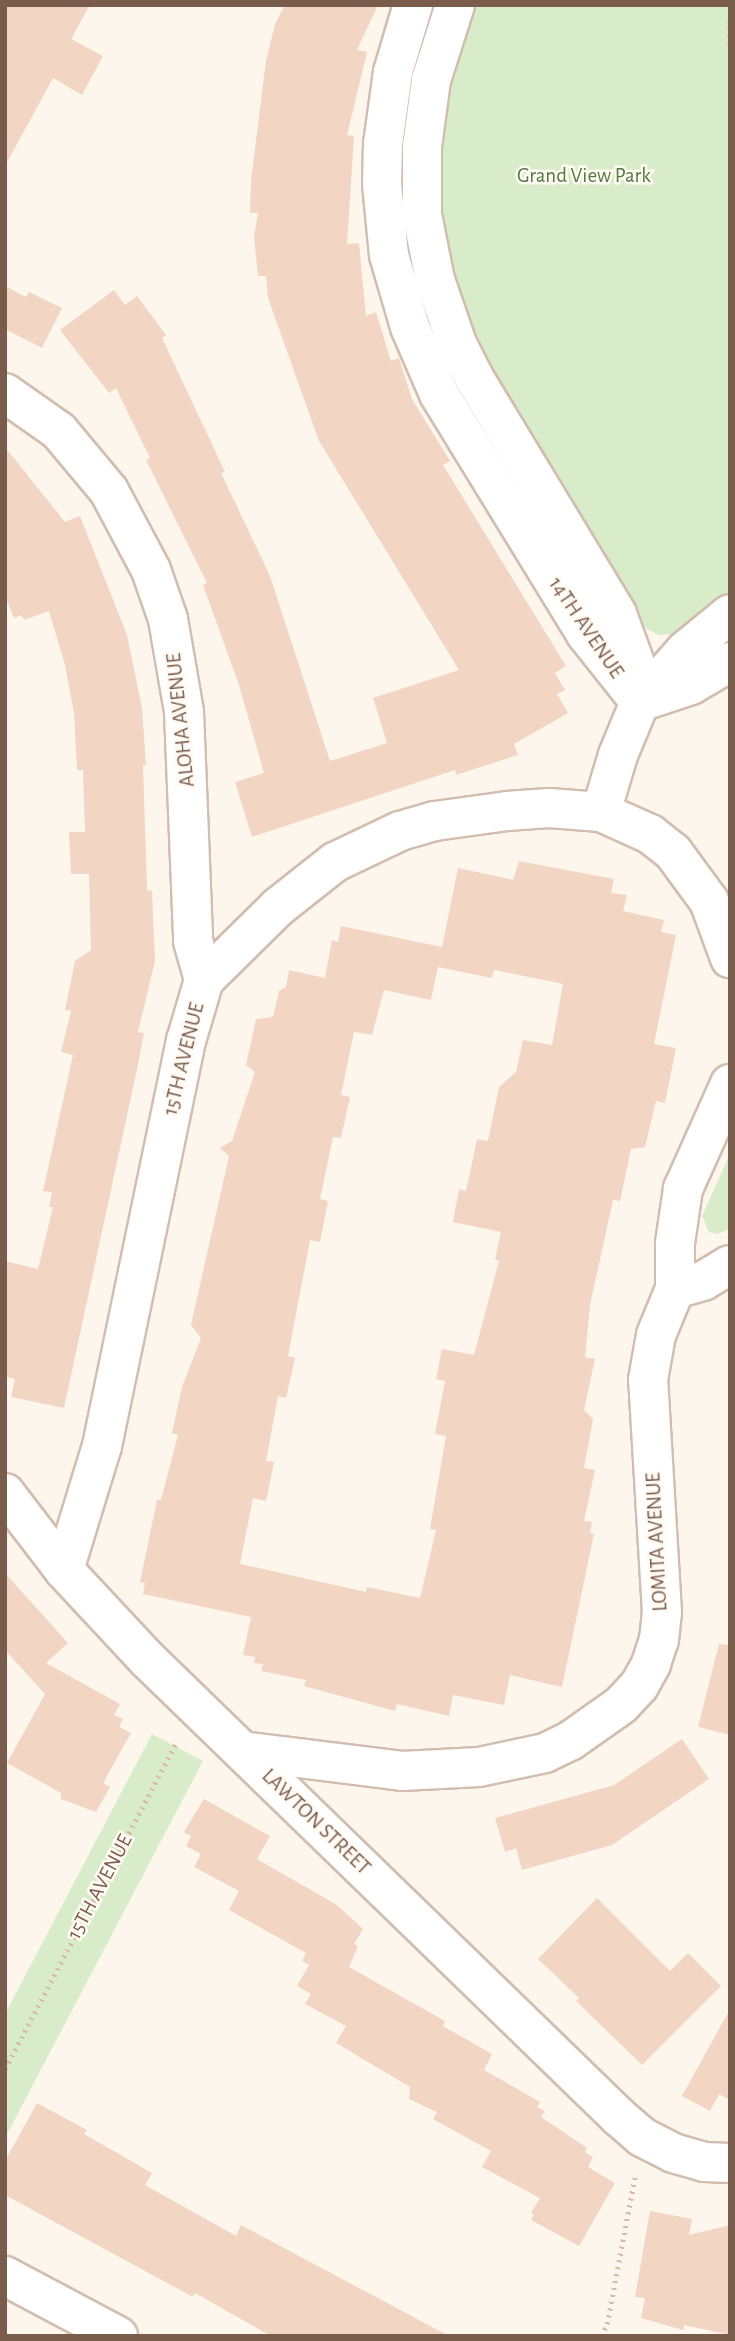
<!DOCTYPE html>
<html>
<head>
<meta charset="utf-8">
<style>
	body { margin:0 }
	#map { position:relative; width:735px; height:2341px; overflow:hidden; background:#fdf6ec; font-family:"Alegreya Sans",sans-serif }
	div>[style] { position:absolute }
	.green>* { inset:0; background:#d8ecc9 }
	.building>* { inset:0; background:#f3d5c3 }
	.path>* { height:4.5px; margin-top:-2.25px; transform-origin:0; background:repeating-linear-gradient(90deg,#d9b8a5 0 2px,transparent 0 7px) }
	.roads { filter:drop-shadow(2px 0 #d1beb0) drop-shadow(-2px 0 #d1beb0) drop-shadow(0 2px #d1beb0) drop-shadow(0 -2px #d1beb0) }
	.minor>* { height:38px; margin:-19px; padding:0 19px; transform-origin:19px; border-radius:19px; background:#fff }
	span { translate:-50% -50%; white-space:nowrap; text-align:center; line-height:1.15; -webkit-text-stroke:5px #fffaf3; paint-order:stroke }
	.park-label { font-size:21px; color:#537a41 }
	.street-label { font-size:21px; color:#7a5c4d }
	.frame { position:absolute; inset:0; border:7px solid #7a5c4d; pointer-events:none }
</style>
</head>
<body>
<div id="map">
	<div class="green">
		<div style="clip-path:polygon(472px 5px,730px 5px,730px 594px,685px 629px,671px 634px,659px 635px,647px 629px,638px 619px,502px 397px,460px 310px,438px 214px,440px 116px)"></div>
		<div style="clip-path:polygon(729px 1156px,730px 1229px,717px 1234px,709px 1232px,702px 1216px)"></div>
		<div style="clip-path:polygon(152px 1734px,203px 1761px,5px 2138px,5px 2014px)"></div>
	</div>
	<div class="building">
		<div style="clip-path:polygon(5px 5px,90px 5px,71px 39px,103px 56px,82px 95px,53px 78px,5px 166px)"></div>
		<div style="clip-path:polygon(285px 5px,378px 5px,357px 50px,367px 52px,347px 135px,354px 136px,347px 244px,359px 243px,366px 316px,376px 312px,391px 361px,399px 358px,412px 399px,450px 461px,443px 465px,566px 666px,555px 673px,565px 690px,557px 694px,568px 713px,514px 744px,518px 755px,456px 775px,455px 770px,252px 837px,235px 782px,264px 773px,239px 685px,203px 585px,207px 583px,146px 460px,150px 458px,116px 388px,109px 393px,60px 330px,114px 290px,125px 305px,137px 296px,166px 335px,162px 338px,225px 472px,221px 473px,270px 576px,330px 761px,387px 743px,373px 698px,459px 670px,319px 441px,268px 298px,266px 276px,258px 276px,254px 237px,258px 213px,250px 213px,251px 181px,266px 61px,275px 24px)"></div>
		<div style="clip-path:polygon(5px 286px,26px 297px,29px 292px,62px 308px,42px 348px,5px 329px)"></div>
		<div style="clip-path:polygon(5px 447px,65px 522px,80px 516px,127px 635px,142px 708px,146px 765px,143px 765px,147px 890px,152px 891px,155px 961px,138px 1032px,144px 1033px,137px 1069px,64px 1408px,11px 1397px,15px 1379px,5px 1377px,5px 1261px,38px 1269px,53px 1207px,49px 1207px,52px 1192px,43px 1191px,73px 1055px,61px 1052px,71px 1011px,65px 1010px,75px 961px,91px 950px,89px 874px,71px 874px,69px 832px,85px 832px,83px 770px,77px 770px,74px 713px,65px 665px,49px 611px,24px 620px,22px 615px,14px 618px,5px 596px)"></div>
		<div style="clip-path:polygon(519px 861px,614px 879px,611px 893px,627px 895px,623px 911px,664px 920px,661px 932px,676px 935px,654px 1044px,676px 1048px,665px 1103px,656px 1101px,645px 1147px,631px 1149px,620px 1201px,613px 1200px,590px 1305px,585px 1357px,595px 1359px,584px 1410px,593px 1419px,584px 1468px,595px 1470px,584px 1521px,592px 1522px,590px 1533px,594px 1534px,562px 1687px,510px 1675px,504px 1705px,453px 1695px,449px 1716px,397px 1704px,395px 1711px,304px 1686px,306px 1680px,261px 1671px,263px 1664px,254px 1663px,255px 1657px,243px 1655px,251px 1617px,143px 1594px,145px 1583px,140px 1582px,157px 1500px,161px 1500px,178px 1435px,172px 1433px,182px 1387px,201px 1338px,191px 1325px,229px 1156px,220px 1148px,232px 1141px,255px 1072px,246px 1065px,256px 1019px,273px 1017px,279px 991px,286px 987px,289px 970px,325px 978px,332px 940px,338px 942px,341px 926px,442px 947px,431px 1000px,384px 990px,372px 1035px,354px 1032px,341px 1095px,350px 1097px,341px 1138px,333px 1137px,320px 1199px,328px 1201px,320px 1242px,310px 1240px,288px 1356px,295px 1358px,286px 1398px,278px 1396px,266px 1461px,274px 1462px,266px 1501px,253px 1498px,240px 1564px,366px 1592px,367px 1587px,420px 1598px,436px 1530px,430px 1529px,446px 1436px,435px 1434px,445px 1381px,436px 1379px,442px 1349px,474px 1355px,499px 1261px,495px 1260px,501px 1232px,453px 1222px,459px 1189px,466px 1191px,477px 1139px,488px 1141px,499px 1087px,516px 1072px,523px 1040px,552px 1045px,563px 984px,494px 970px,492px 978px,438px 967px,458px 868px,513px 880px)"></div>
		<div style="clip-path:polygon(5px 1573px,68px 1643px,46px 1663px,120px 1704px,114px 1715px,123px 1719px,119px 1727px,131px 1733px,103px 1783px,110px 1787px,96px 1812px,61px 1799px,61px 1793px,7px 1763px,45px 1694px,5px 1650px)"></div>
		<div style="clip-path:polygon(719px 1644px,730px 1645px,730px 1735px,698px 1727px)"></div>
		<div style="clip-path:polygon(682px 1739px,709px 1779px,612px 1845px,522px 1870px,516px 1848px,505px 1852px,495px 1818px,614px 1785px)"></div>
		<div style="clip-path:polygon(204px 1799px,270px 1836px,257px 1859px,337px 1905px,363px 1929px,354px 1944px,358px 1946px,349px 1967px,445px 2021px,443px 2026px,492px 2054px,484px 2070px,540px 2102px,537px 2107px,545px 2111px,541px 2117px,587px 2148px,585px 2152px,593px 2157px,588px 2167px,615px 2183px,579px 2246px,531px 2220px,534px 2215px,531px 2213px,540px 2198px,482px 2167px,491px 2151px,433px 2119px,437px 2112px,409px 2099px,410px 2087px,336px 2043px,346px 2026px,305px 2004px,311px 1994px,297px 1986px,309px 1965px,302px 1961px,306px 1953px,229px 1910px,239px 1891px,194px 1867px,201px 1854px,186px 1846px,191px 1836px,184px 1832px)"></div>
		<div style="clip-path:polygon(597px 1898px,670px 1971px,688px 1953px,721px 1986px,642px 2065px,576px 2001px,579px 1998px,538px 1959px)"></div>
		<div style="clip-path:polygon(730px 2009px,730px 2100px,719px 2094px,710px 2111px,682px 2096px)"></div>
		<div style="clip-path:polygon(37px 2103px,87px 2130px,84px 2134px,152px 2173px,145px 2185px,236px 2236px,241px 2225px,449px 2336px,271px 2336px,195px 2293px,193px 2297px,5px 2195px,5px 2161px)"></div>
		<div style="clip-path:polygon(650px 2211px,692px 2219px,689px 2235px,730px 2225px,730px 2335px,684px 2325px,683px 2330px,641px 2318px,645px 2298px,635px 2297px)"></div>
	</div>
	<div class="path">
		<div style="left:730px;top:21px;width:28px;rotate:90deg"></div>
		<div style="left:5px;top:2069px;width:370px;rotate:-62.3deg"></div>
		<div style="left:601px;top:2336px;width:13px;rotate:-63deg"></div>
		<div style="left:607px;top:2324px;width:151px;rotate:-79.3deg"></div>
	</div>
	<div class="roads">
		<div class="minor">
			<div style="left:413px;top:5px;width:70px;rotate:106.6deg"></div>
			<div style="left:393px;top:72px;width:73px;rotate:97.9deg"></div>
			<div style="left:383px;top:144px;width:40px;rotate:91.4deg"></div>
			<div style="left:382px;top:184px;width:71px;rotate:84.4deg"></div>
			<div style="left:389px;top:255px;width:75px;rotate:73.7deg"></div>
			<div style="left:410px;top:327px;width:73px;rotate:66.6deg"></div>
			<div style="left:439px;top:394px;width:281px;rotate:58.5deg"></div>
			<div style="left:586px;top:634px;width:87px;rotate:51.5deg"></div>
			<div style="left:455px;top:5px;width:79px;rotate:107.7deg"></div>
			<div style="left:431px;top:80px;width:68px;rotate:97.7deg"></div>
			<div style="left:422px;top:147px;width:68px;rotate:90deg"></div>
			<div style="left:422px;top:215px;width:66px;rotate:78.7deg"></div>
			<div style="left:435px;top:280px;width:68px;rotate:71deg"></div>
			<div style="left:457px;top:344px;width:36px;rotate:63deg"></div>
			<div style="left:473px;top:376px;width:278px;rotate:58.8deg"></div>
			<div style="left:617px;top:614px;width:59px;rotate:70deg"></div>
			<div style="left:637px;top:669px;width:33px;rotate:85deg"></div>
			<div style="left:5px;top:393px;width:66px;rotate:35.1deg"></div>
			<div style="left:59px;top:431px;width:78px;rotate:50.2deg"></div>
			<div style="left:109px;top:491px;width:89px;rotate:62deg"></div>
			<div style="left:151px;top:570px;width:52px;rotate:70.9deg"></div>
			<div style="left:168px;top:619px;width:94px;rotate:80.2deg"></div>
			<div style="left:184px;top:712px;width:229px;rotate:87.7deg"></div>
			<div style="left:193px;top:941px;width:41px;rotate:74.2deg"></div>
			<div style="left:640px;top:702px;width:54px;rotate:-18.4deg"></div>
			<div style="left:691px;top:685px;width:45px;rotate:-30.5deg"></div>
			<div style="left:601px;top:812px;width:59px;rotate:-73.4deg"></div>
			<div style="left:618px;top:755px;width:57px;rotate:-67.5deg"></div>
			<div style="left:640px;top:702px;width:68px;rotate:-48.6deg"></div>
			<div style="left:685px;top:651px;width:58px;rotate:-39.4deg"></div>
			<div style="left:675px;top:1289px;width:29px;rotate:-16deg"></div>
			<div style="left:703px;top:1281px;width:31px;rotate:-31deg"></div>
			<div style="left:5px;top:1493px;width:97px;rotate:52.5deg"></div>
			<div style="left:64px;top:1570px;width:122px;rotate:47deg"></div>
			<div style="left:147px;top:1659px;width:658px;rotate:44.14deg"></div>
			<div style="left:619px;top:2117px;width:30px;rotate:41deg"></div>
			<div style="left:642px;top:2137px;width:35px;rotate:27deg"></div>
			<div style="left:673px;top:2153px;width:32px;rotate:16deg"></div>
			<div style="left:704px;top:2162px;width:26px;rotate:2deg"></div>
			<div style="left:64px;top:1570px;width:130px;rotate:-73deg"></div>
			<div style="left:102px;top:1446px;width:414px;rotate:-78.3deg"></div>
			<div style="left:186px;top:1041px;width:64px;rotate:-73.6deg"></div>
			<div style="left:204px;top:980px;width:104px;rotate:-44.6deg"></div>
			<div style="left:278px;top:907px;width:73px;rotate:-38.3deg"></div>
			<div style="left:335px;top:862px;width:72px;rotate:-25.5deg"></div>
			<div style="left:400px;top:831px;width:36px;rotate:-16deg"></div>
			<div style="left:435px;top:821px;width:73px;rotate:-7.9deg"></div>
			<div style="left:507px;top:811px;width:42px;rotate:-4.1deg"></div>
			<div style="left:549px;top:808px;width:52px;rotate:4.4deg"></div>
			<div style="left:601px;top:812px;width:54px;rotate:24.2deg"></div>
			<div style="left:650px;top:834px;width:29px;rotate:38deg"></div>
			<div style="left:673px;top:852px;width:61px;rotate:53.7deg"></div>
			<div style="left:709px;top:901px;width:61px;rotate:69.8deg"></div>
			<div style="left:242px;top:1751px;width:161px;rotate:7.1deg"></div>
			<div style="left:402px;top:1771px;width:77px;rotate:-3deg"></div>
			<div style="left:479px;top:1767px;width:67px;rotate:-12deg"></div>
			<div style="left:545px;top:1753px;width:28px;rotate:-26deg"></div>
			<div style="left:570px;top:1741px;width:62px;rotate:-35.2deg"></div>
			<div style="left:621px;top:1705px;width:26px;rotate:-47deg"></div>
			<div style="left:639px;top:1686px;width:25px;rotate:-61deg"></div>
			<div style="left:651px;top:1664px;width:25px;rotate:-72deg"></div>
			<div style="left:659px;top:1640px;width:27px;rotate:-84deg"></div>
			<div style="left:662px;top:1613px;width:233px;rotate:-93.4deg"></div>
			<div style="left:648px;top:1380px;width:46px;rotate:-79.9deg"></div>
			<div style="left:656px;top:1335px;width:50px;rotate:-67.6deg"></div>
			<div style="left:675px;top:1289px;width:46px;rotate:-90deg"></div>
			<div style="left:675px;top:1243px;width:55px;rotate:-81.6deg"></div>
			<div style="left:683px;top:1189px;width:115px;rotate:-65.9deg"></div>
			<div style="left:5px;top:2276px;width:128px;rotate:28deg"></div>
		</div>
	</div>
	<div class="park-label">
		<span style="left:584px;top:176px">Grand View Park</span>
	</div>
	<div class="street-label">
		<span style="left:586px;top:628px;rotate:56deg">14TH AVENUE</span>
		<span style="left:181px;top:720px;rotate:-96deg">ALOHA AVENUE</span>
		<span style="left:184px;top:1059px;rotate:-76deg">15TH AVENUE</span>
		<span style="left:657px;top:1542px;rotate:-93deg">LOMITA AVENUE</span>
		<span style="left:316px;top:1822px;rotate:44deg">LAWTON STREET</span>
		<span style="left:100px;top:1887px;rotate:-62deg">15TH AVENUE</span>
	</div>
	<div class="frame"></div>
</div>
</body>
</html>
